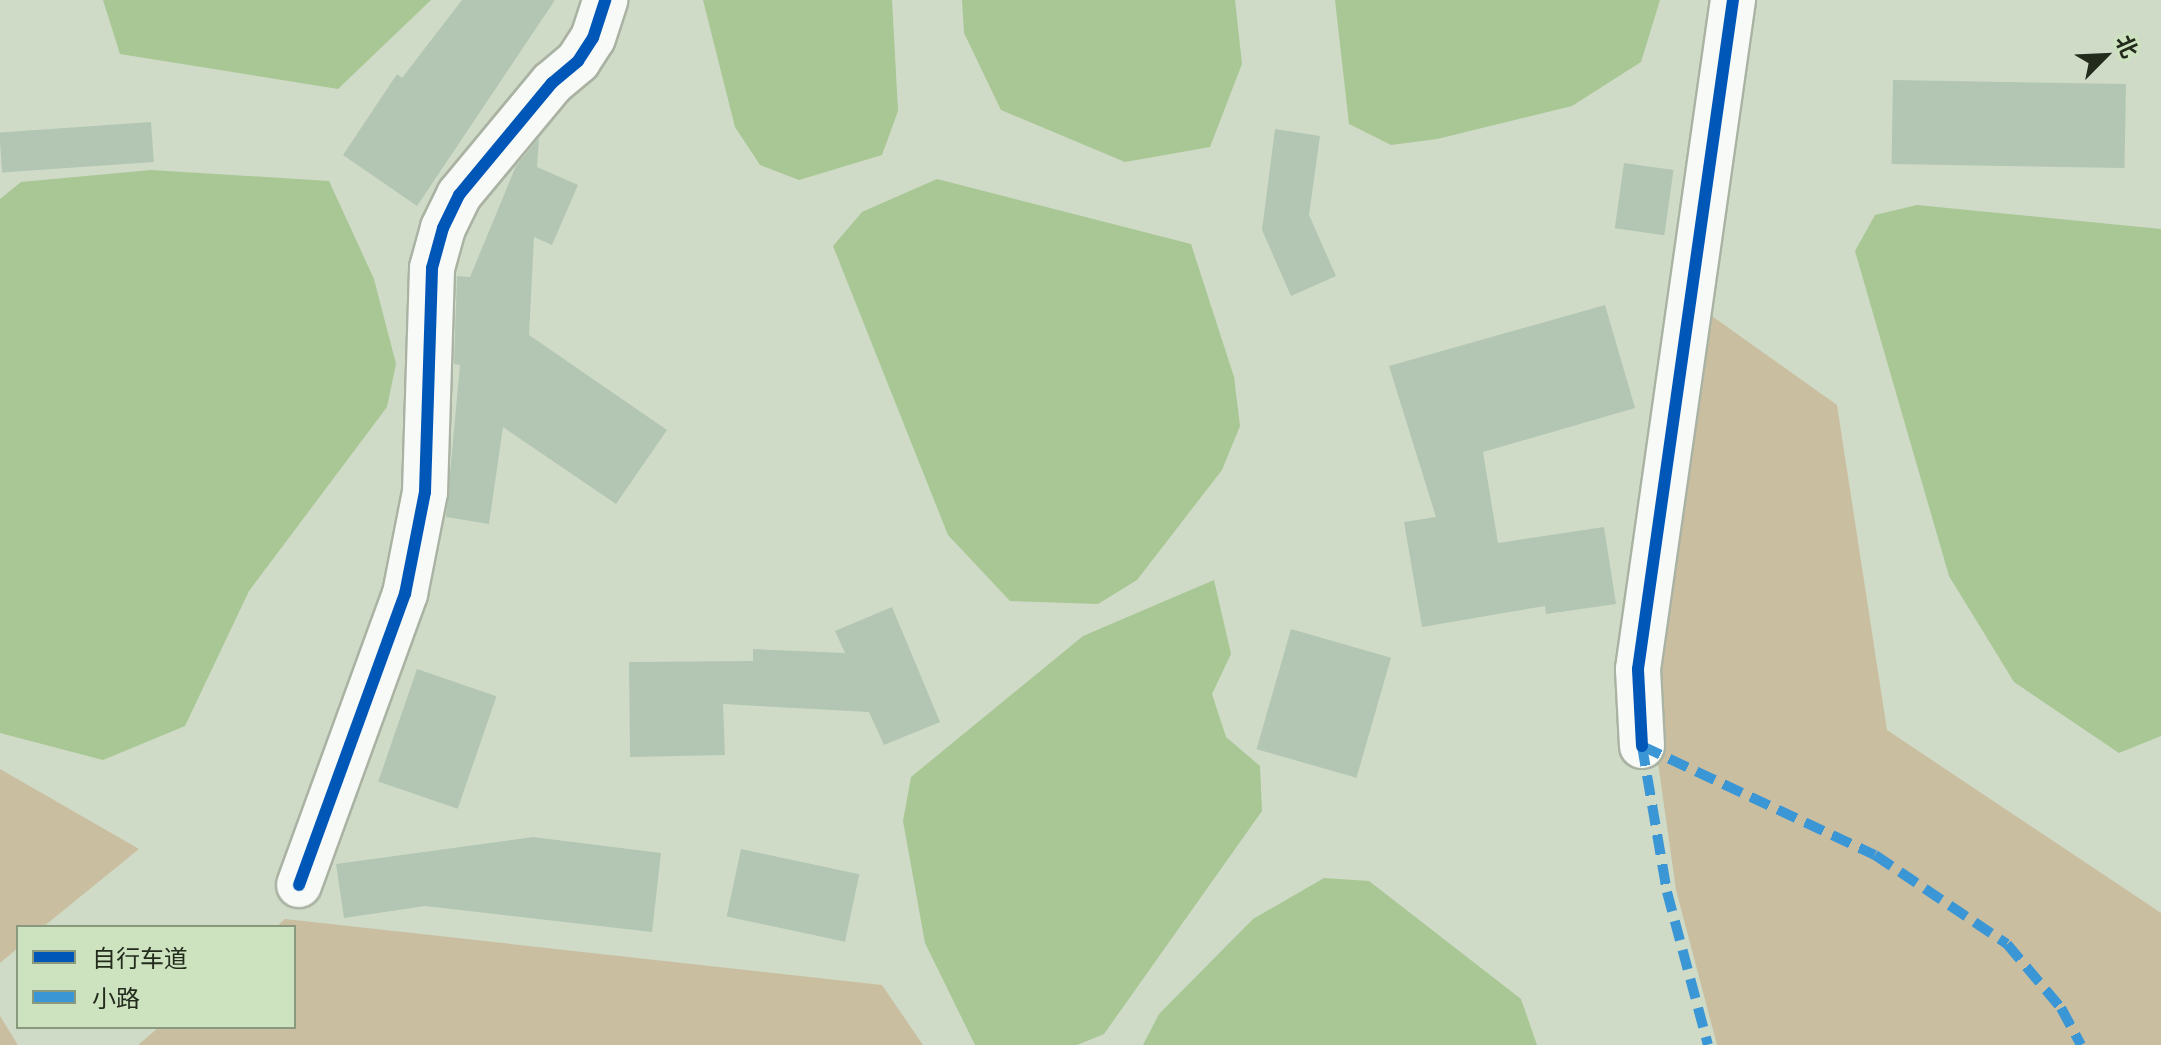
<!DOCTYPE html>
<html>
<head>
<meta charset="utf-8">
<style>
	body { margin:0 }
	#map { position:relative; width:2161px; height:1045px; overflow:hidden; background:#cfdbc7; font-family:Jost,"Noto Sans SC",sans-serif }
	div>[style] { position:absolute }
	.green>* { inset:0; background:#cabea0 }
	.water>* { inset:0; background:#a8c794 }
	.building>* { inset:0; background:#b2c6b3; transform-origin:0 0 }
	.roads { filter:drop-shadow(2px 0 #aab3a3) drop-shadow(-2px 0 #aab3a3) drop-shadow(0 2px #aab3a3) drop-shadow(0 -2px #aab3a3) }
	.minor>* { height:44px; margin:-22px; padding:0 22px; transform-origin:22px; border-radius:22px; background:#f8faf7 }
	.quiet>* { height:10px; margin-top:-5px; transform-origin:0; background:repeating-linear-gradient(90deg,#3b96d5 0 20px,transparent 0 30px) }
	.cycleway>* { height:12px; margin:-6px; padding:0 6px; transform-origin:6px; border-radius:6px; background:#0057b8 }
	span { translate:-50% -50%; white-space:nowrap; text-align:center; line-height:1.15; -webkit-text-stroke:6px #cde3bf; paint-order:stroke }
	.legend { position:absolute; left:16px; top:925px; width:280px; height:104px; box-sizing:border-box; background:#cde3bf; border:2px solid #89997e; margin:0; padding:10px 14px; list-style:none; font-size:24px; color:#232b1d }
	.legend li { display:flex; align-items:center; gap:16px; height:40px }
	.legend b { width:40px; border:2px solid #89997e }
	.north { position:absolute; left:2065px; top:16px; width:80px; height:80px; -webkit-text-stroke:6px #cde3bf; paint-order:stroke; rotate:66deg; font-size:22px; font-weight:700; line-height:32px; text-align:center; color:#232b1d }
	.north::after { content:''; display:block; margin:auto; width:28px; height:36px; background:#232b1d; clip-path:polygon(50% 0,100% 100%,50% 72%,0 100%) }
</style>
</head>
<body>
<div id="map">
	<div class="green">
		<div style="clip-path:polygon(1702px 309px,1837px 405px,1887px 730px,2161px 913px,2161px 1045px,1717px 1045px,1676px 890px,1645px 671px)"></div>
		<div style="clip-path:polygon(0 769px,139px 849px,43px 927px,18px 927px,18px 948px,0 963px)"></div>
		<div style="clip-path:polygon(285px 919px,882px 985px,923px 1045px,138px 1045px,159px 1027px,294px 1027px,294px 927px,276px 927px)"></div>
		<div style="clip-path:polygon(0 1016px,18px 1045px,0 1045px)"></div>
	</div>
	<div class="water">
		<div style="clip-path:polygon(103px 0,431px 0,338px 89px,120px 54px)"></div>
		<div style="clip-path:polygon(703px 0,892px 0,898px 111px,882px 155px,799px 180px,760px 165px,735px 127px)"></div>
		<div style="clip-path:polygon(962px 0,1235px 0,1242px 64px,1210px 147px,1125px 162px,1001px 110px,964px 33px)"></div>
		<div style="clip-path:polygon(1335px 0,1660px 0,1641px 62px,1572px 106px,1437px 139px,1391px 145px,1349px 124px)"></div>
		<div style="clip-path:polygon(151px 170px,329px 181px,374px 279px,396px 364px,387px 407px,249px 591px,185px 726px,103px 760px,0 733px,0 199px,21px 182px)"></div>
		<div style="clip-path:polygon(937px 179px,1191px 244px,1234px 377px,1240px 426px,1222px 470px,1137px 580px,1098px 604px,1010px 601px,948px 535px,833px 246px,862px 212px)"></div>
		<div style="clip-path:polygon(1917px 205px,2161px 229px,2161px 736px,2119px 753px,2014px 682px,1949px 576px,1855px 251px,1875px 215px)"></div>
		<div style="clip-path:polygon(1214px 580px,1231px 654px,1212px 694px,1226px 737px,1260px 766px,1262px 811px,1104px 1034px,1077px 1045px,975px 1045px,925px 943px,903px 821px,911px 777px,1083px 636px)"></div>
		<div style="clip-path:polygon(1324px 878px,1369px 881px,1521px 999px,1537px 1045px,1143px 1045px,1159px 1014px,1253px 919px)"></div>
	</div>
	<div class="building">
		<div style="clip-path:polygon(462px 0,555px 0,417px 206px,343px 155px,397px 74px,402px 78px)"></div>
		<div style="left:1893px;top:80px;width:233px;height:84px;rotate:1deg"></div>
		<div style="left:151px;top:122px;width:40px;height:152px;rotate:86deg"></div>
		<div style="clip-path:polygon(1275px 129px,1320px 136px,1309px 215px,1336px 276px,1291px 296px,1262px 230px)"></div>
		<div style="clip-path:polygon(539px 138px,537px 167px,578px 185px,552px 245px,534px 237px,529px 335px,667px 430px,616px 504px,503px 427px,489px 524px,446px 517px,460px 365px,454px 364px,457px 276px,470px 277px,516px 166px)"></div>
		<div style="left:1624px;top:163px;width:50px;height:66px;rotate:8deg"></div>
		<div style="clip-path:polygon(1605px 305px,1635px 408px,1483px 452px,1498px 543px,1604px 527px,1616px 604px,1546px 614px,1545px 606px,1422px 627px,1404px 522px,1436px 517px,1389px 366px)"></div>
		<div style="clip-path:polygon(892px 607px,940px 722px,884px 745px,869px 712px,723px 704px,725px 755px,630px 757px,629px 662px,753px 661px,753px 649px,845px 653px,835px 631px)"></div>
		<div style="left:1291px;top:629px;width:104px;height:125px;rotate:16deg"></div>
		<div style="left:417px;top:669px;width:84px;height:119px;rotate:19deg"></div>
		<div style="clip-path:polygon(533px 837px,661px 853px,652px 932px,425px 906px,344px 918px,336px 864px)"></div>
		<div style="left:741px;top:849px;width:121px;height:69px;rotate:12deg"></div>
	</div>
	<div class="roads">
		<div class="minor">
			<div style="left:1642px;top:746px;width:77px;rotate:-93deg"></div>
			<div style="left:1638px;top:669px;width:676px;rotate:-81.92deg"></div>
			<div style="left:299px;top:885px;width:310px;rotate:-70deg"></div>
			<div style="left:405px;top:594px;width:104px;rotate:-78.9deg"></div>
			<div style="left:425px;top:492px;width:224px;rotate:-88.2deg"></div>
			<div style="left:432px;top:268px;width:41px;rotate:-74.6deg"></div>
			<div style="left:443px;top:228px;width:37px;rotate:-64deg"></div>
			<div style="left:459px;top:195px;width:146px;rotate:-50.3deg"></div>
			<div style="left:552px;top:83px;width:34px;rotate:-40deg"></div>
			<div style="left:578px;top:61px;width:27px;rotate:-57deg"></div>
			<div style="left:593px;top:38px;width:40px;rotate:-72deg"></div>
		</div>
	</div>
	<div class="quiet">
		<div style="left:1642px;top:746px;width:257px;rotate:25.1deg"></div>
		<div style="left:1875px;top:855px;width:159px;rotate:34deg"></div>
		<div style="left:2007px;top:944px;width:84px;rotate:49.8deg"></div>
		<div style="left:2061px;top:1008px;width:42px;rotate:61.6deg"></div>
		<div style="left:1642px;top:746px;width:148px;rotate:80.3deg"></div>
		<div style="left:1667px;top:892px;width:158px;rotate:75deg"></div>
	</div>
	<div class="cycleway">
		<div style="left:1642px;top:746px;width:77px;rotate:-93deg"></div>
		<div style="left:1638px;top:669px;width:676px;rotate:-81.92deg"></div>
		<div style="left:299px;top:885px;width:310px;rotate:-70deg"></div>
		<div style="left:405px;top:594px;width:104px;rotate:-78.9deg"></div>
		<div style="left:425px;top:492px;width:224px;rotate:-88.2deg"></div>
		<div style="left:432px;top:268px;width:41px;rotate:-74.6deg"></div>
		<div style="left:443px;top:228px;width:37px;rotate:-64deg"></div>
		<div style="left:459px;top:195px;width:146px;rotate:-50.3deg"></div>
		<div style="left:552px;top:83px;width:34px;rotate:-40deg"></div>
		<div style="left:578px;top:61px;width:27px;rotate:-57deg"></div>
		<div style="left:593px;top:38px;width:40px;rotate:-72deg"></div>
	</div>
	<ul class="legend">
	<li><b style="height:10px;background:#0057b8"></b>自行车道</li>
	<li><b style="height:10px;background:#3b96d5"></b>小路</li>
	</ul>
	<div class="north">北</div>
</div>
</body>
</html>
